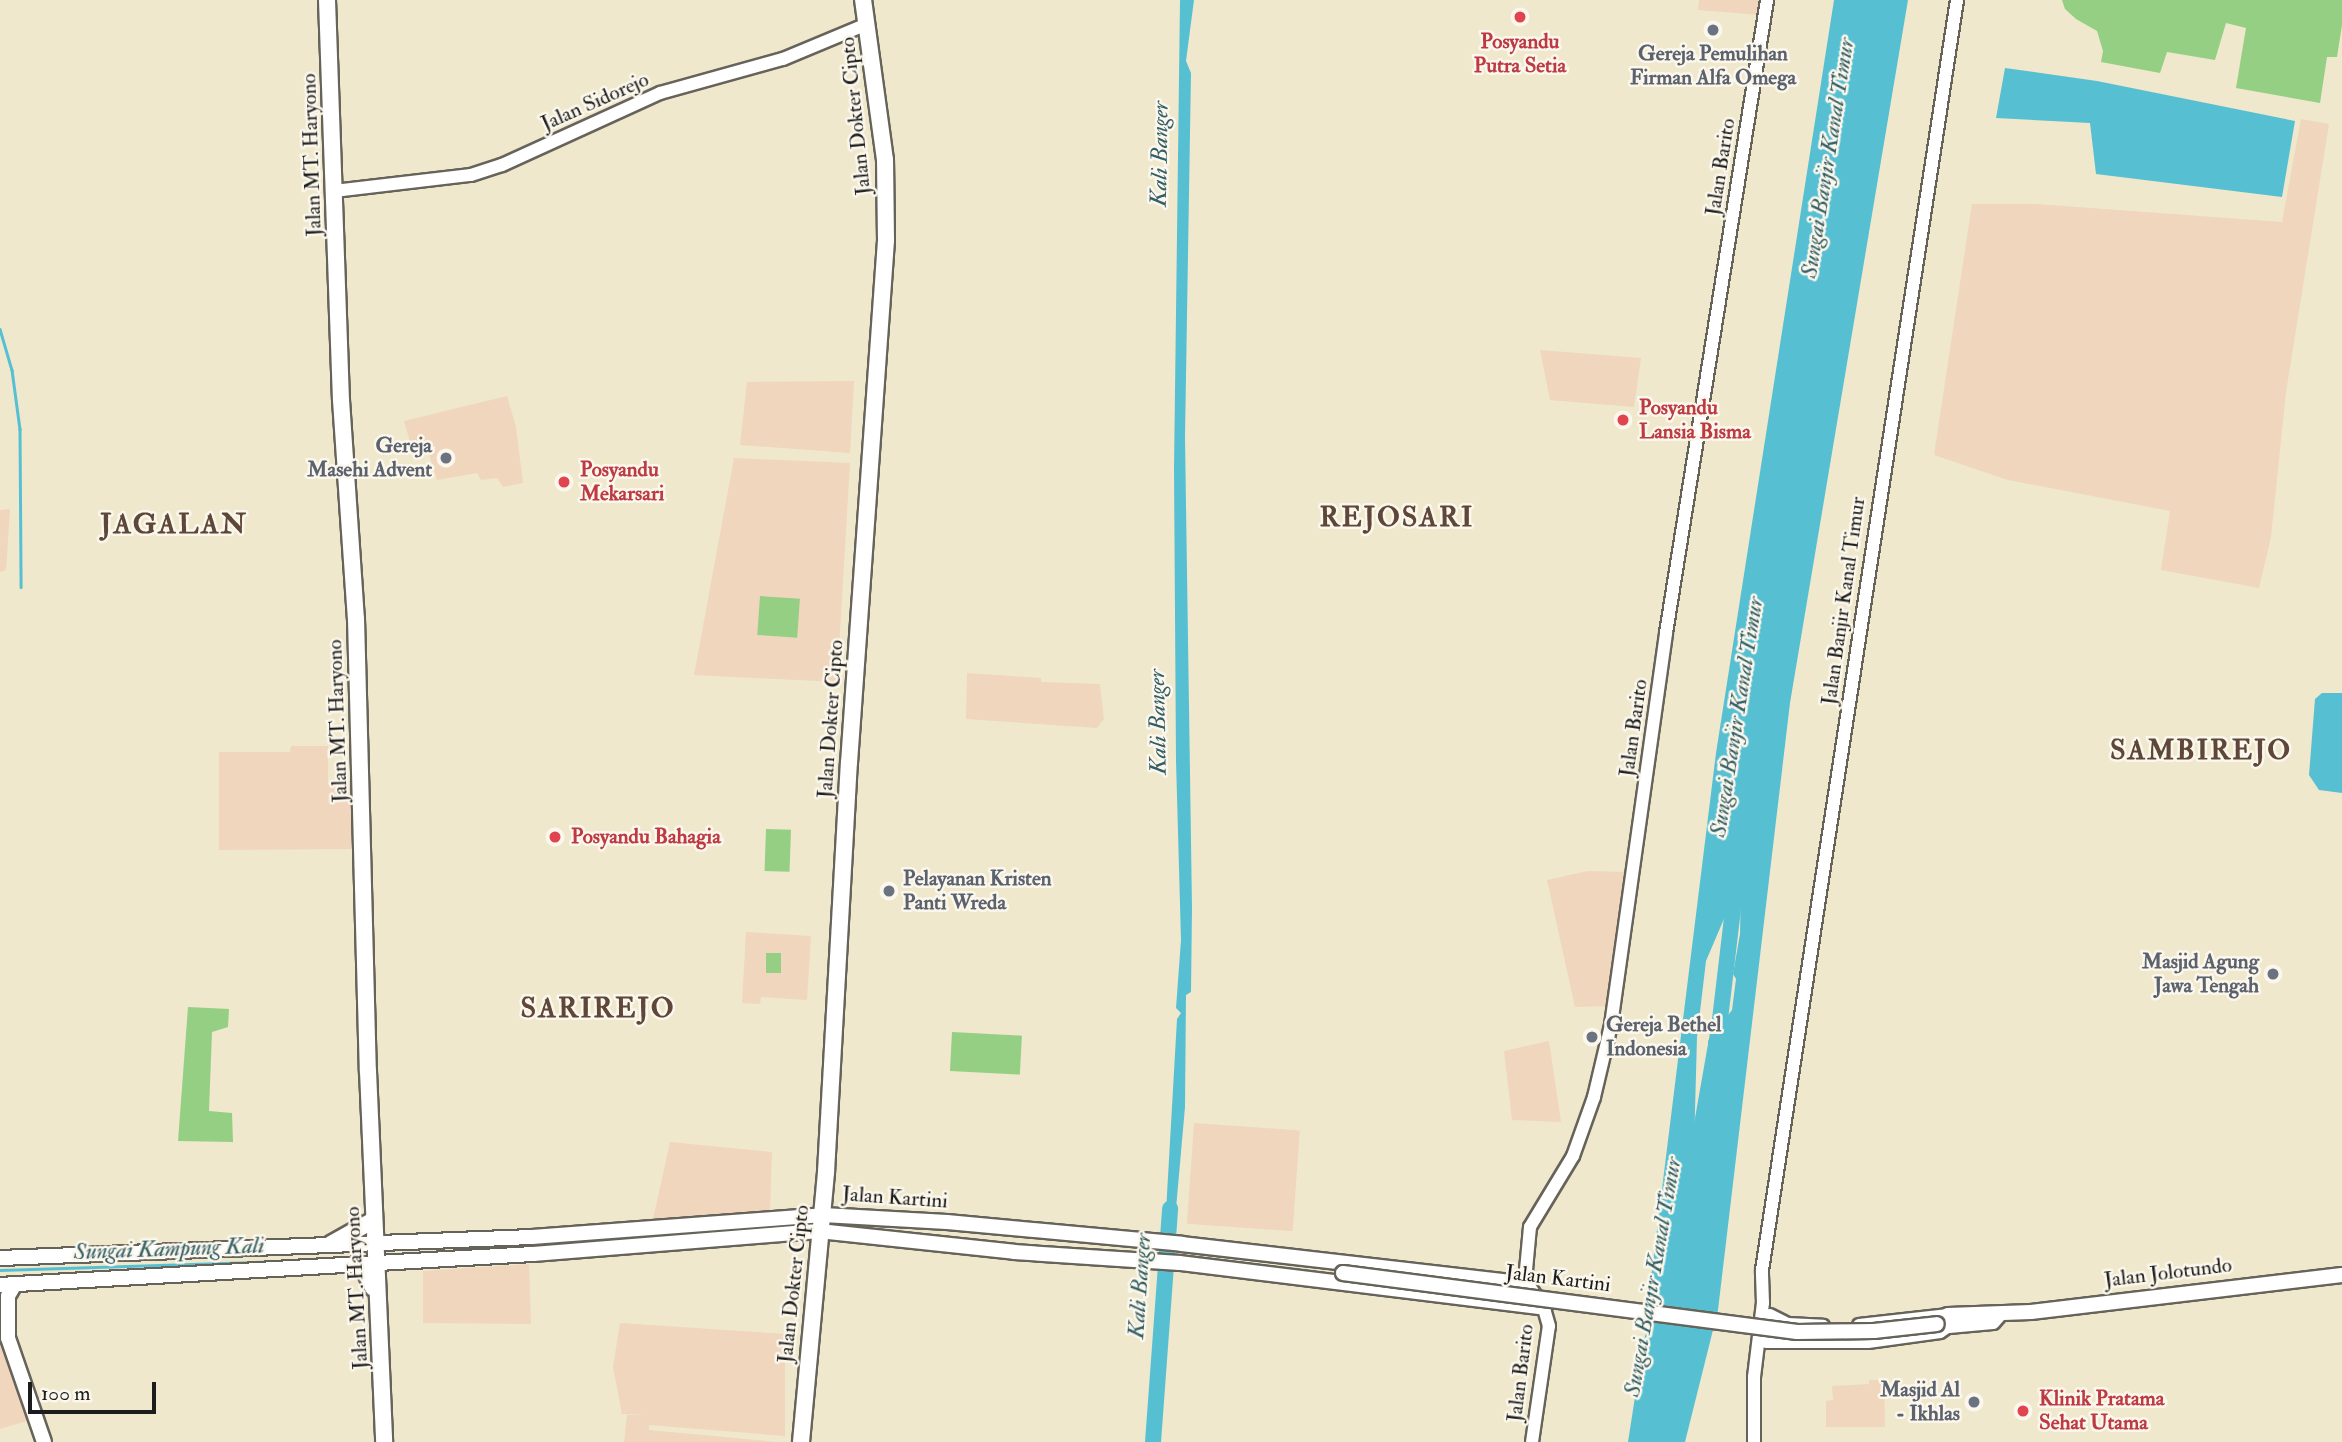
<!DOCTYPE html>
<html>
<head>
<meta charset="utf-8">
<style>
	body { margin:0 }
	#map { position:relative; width:2342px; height:1442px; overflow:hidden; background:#efe8cd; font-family:"IM FELL Double Pica",serif }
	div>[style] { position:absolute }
	.built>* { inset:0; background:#f0d6bc; transform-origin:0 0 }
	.green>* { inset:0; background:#95cf83; transform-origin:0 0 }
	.water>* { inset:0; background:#56c0d2 }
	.stream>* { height:2.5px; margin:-1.25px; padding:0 1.25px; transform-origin:1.25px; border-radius:1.25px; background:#56c0d2 }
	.river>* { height:16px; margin:-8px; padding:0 8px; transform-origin:8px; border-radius:8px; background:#56c0d2 }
	.roads { filter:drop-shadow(2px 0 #66635a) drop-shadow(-2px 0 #66635a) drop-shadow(0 2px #66635a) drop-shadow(0 -2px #66635a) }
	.tertiary>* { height:12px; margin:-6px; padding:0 6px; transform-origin:6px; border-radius:6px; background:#fff }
	.secondary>* { height:14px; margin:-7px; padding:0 7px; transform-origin:7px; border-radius:7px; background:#fff }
	.primary>* { height:16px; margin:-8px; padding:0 8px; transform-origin:8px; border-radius:8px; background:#fff }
	.trunk>* { height:16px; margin:-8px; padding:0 8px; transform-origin:8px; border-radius:8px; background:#fff }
	.bridges { filter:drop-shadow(2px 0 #66635a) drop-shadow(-2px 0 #66635a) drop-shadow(0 2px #66635a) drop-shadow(0 -2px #66635a) }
	.secondary-bridge>* { height:14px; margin:-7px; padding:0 7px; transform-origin:7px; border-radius:7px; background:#fff }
	.dots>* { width:19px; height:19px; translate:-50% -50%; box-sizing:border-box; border:4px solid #fbf7ec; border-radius:50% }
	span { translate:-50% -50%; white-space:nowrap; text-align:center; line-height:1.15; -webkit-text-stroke:5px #fbf7ec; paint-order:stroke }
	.health-label { font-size:21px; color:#be3a42; font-weight:700 }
	.left { translate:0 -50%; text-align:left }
	.worship-label { font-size:21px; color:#5b616d; font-weight:700 }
	.right { translate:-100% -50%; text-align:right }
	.street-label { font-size:21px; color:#1c1c1c }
	.water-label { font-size:23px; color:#335e65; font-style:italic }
	.district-label { font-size:28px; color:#5e4638; font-weight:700; letter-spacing:2px }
	.scale { position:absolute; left:28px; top:1382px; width:128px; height:32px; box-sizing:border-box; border:4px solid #1c1c1c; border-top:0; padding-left:9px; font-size:21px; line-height:24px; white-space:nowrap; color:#1c1c1c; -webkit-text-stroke:5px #fbf7ec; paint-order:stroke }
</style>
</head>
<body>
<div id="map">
	<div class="built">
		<div style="clip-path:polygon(1699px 0,1762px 0,1760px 15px,1698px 10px)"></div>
		<div style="clip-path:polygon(2301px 119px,2329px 124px,2286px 392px,2271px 537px,2259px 588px,2161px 570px,2170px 511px,2008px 480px,1934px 455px,1972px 204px,2036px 204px,2282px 222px)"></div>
		<div style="clip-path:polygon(1540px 350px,1641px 358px,1634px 407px,1550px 400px)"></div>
		<div style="clip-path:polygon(854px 381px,850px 453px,740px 445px,747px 382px)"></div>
		<div style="clip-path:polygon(507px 396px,516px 427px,523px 483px,503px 487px,497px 478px,481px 480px,477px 473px,437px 480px,428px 451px,412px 449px,404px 421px)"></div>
		<div style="clip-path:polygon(734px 458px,850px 463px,837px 682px,694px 675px)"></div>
		<div style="clip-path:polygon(10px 509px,6px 570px,0 572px,0 510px)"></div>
		<div style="clip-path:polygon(967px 673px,1041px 678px,1041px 682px,1100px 684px,1104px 719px,1097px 728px,966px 719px)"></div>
		<div style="clip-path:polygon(291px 746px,328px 746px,328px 781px,354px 781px,354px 849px,219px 850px,219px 752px,290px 752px)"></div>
		<div style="clip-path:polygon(1588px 871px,1627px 872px,1611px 1006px,1575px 1007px,1547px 880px)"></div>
		<div style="clip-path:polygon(746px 932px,811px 936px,807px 1000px,761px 997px,760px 1004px,742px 1003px)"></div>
		<div style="clip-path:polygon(1549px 1041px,1561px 1122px,1512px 1120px,1504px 1051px)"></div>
		<div style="left:1194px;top:1123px;width:106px;height:101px;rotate:4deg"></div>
		<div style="clip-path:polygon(670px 1142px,772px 1152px,770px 1211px,653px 1219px)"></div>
		<div style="clip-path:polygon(529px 1264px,531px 1324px,423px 1323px,423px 1271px)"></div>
		<div style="clip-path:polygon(620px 1323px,785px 1334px,785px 1436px,649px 1425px,649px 1430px,776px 1442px,624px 1442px,627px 1415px,648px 1415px,622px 1414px,613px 1367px)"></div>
		<div style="clip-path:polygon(0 1342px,30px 1420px,0 1429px)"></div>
		<div style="clip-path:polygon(1869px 1380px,1884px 1380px,1885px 1427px,1826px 1427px,1826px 1401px,1833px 1400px,1832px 1386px,1869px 1384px)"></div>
	</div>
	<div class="green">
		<div style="clip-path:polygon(2062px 0,2342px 0,2342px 25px,2337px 57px,2327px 57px,2320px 103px,2236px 88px,2246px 28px,2226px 23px,2215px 60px,2167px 52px,2160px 73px,2101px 62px,2103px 51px,2097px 31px,2076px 19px,2065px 9px)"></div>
		<div style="left:760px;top:596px;width:40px;height:39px;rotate:4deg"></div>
		<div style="left:766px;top:829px;width:25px;height:42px;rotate:2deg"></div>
		<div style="left:766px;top:953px;width:15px;height:20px"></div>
		<div style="clip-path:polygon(188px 1007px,229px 1009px,228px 1027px,212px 1032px,209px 1111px,232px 1113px,233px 1142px,178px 1141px)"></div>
		<div style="left:952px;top:1032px;width:70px;height:39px;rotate:3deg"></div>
	</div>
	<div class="water">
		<div style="clip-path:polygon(1180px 0,1194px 0,1186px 61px,1191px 73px,1185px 437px,1192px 908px,1191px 992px,1186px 995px,1185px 1107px,1174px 1231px,1165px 1229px,1177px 1019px,1181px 1013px,1176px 1008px,1181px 940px,1176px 761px,1174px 469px)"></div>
		<div style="clip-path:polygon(evenodd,1834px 0,1908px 0,1790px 703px,1718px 1310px,1685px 1442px,1628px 1442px,1644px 1339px,1649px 1326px,1648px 1302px,1716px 753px,1834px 0,1737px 877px,1741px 880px,1740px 934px,1733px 974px,1736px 979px,1732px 1010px,1708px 1041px,1711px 1090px,1703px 1105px,1702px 1140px,1694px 1148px,1697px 1037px,1706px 961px,1732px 900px,1737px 877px)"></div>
		<div style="clip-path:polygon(2005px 68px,2097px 81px,2295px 121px,2282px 197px,2096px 174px,2090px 123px,1996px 118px)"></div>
		<div style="clip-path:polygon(2322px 693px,2342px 693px,2342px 793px,2319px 790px,2309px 775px,2315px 699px)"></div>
	</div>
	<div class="stream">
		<div style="left:0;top:329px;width:43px;rotate:73.7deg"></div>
		<div style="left:12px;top:370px;width:60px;rotate:82.3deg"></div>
		<div style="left:20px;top:429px;width:158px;rotate:89.6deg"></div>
		<div style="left:0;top:1270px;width:291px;rotate:-1.8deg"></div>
	</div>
	<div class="river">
		<div style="left:1695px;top:1164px;width:138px;rotate:-80deg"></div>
		<div style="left:1719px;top:1028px;width:155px;rotate:-83.3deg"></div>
		<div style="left:1153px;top:1442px;width:234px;rotate:-85.8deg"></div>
	</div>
	<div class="roads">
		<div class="tertiary">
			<div style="left:334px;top:191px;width:138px;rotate:-6.7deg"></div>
			<div style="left:471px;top:175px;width:33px;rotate:-18deg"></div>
			<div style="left:502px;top:165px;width:174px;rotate:-24.5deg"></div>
			<div style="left:660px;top:93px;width:128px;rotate:-15.5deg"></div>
			<div style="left:783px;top:59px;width:91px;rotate:-22.6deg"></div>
			<div style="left:1770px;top:1315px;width:20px;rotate:27deg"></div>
			<div style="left:1788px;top:1324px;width:35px;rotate:3deg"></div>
			<div style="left:1859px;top:1325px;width:90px;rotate:-6.4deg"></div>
			<div style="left:1766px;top:1342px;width:102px"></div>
			<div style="left:1868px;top:1342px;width:73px;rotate:-7.9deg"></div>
			<div style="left:1940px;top:1332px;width:11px;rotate:-34deg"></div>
			<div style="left:1532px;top:1442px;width:117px;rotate:-81.7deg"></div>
			<div style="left:1549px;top:1326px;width:19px;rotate:-106deg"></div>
			<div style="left:1544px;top:1308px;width:29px;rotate:-124deg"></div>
			<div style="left:1528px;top:1284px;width:14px;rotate:-98deg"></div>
			<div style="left:1526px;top:1270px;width:43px;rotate:-84.7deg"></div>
			<div style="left:1530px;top:1227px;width:83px;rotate:-58.8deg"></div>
			<div style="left:1573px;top:1156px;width:63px;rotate:-70.4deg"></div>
			<div style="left:1594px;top:1097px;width:74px;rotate:-76.7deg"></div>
			<div style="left:1611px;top:1025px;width:396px;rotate:-82deg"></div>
			<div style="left:1666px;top:633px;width:641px;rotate:-80.93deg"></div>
			<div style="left:1754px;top:1442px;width:65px;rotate:-90deg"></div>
			<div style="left:1754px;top:1377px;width:75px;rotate:-83.1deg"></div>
			<div style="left:1763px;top:1303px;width:33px;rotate:-92deg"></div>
			<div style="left:1762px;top:1270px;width:1285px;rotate:-81.27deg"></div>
		</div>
		<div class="secondary">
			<div style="left:0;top:1258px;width:532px;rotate:-2.26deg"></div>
			<div style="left:532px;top:1237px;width:292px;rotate:-4.3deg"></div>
			<div style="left:823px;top:1215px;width:124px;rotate:3.2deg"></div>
			<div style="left:947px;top:1222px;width:236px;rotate:5.3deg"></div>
			<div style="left:1182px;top:1244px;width:348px;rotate:6.6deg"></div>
			<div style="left:15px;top:1284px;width:14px;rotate:120deg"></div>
			<div style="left:8px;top:1296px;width:42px;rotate:90deg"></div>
			<div style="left:8px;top:1338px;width:110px;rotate:70.9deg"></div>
			<div style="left:0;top:1285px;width:534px;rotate:-3.33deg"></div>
			<div style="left:533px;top:1254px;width:287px;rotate:-4.6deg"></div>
			<div style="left:819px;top:1231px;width:196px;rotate:6.1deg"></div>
			<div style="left:1014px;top:1252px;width:166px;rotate:3.8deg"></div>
			<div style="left:1180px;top:1263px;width:367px;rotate:7deg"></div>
			<div style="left:1937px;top:1324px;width:14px;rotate:-39deg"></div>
			<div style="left:1948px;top:1315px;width:83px;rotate:-2.1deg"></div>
			<div style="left:2031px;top:1312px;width:313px;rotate:-6.8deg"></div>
			<div style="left:1937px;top:1324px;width:12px;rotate:9deg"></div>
			<div style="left:1949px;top:1326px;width:44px;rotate:-5.2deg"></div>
			<div style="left:1993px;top:1322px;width:9px;rotate:-49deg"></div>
		</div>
		<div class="primary">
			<div style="left:327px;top:0;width:400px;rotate:88deg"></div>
			<div style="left:341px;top:400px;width:220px;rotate:86.1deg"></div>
			<div style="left:356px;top:619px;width:452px;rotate:88.5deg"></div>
			<div style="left:368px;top:1071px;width:371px;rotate:87.5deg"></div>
			<div style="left:331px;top:1244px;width:49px;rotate:-29.2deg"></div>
			<div style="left:362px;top:1265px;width:25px;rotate:64deg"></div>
		</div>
		<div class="trunk">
			<div style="left:801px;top:1442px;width:271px;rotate:-84.7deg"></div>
			<div style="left:826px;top:1172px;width:410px;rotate:-86.8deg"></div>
			<div style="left:849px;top:763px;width:524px;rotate:-85.95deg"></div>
			<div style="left:886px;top:240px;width:80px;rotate:-90.7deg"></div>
			<div style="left:885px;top:160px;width:162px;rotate:-97.8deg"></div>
		</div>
	</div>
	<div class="bridges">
		<div class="secondary-bridge">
			<div style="left:1343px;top:1273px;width:458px;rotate:7.4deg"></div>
			<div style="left:1797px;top:1332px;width:77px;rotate:-0.7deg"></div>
			<div style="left:1874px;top:1331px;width:63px;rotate:-6.3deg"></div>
		</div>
	</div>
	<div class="dots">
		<div style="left:1520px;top:17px;background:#e0444e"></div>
		<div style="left:1713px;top:30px;background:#6b7280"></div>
		<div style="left:1623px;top:420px;background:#e0444e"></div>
		<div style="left:446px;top:458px;background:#6b7280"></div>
		<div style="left:564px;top:482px;background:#e0444e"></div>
		<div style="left:555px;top:837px;background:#e0444e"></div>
		<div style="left:889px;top:891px;background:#6b7280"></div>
		<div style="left:2273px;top:974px;background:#6b7280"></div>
		<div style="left:1592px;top:1037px;background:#6b7280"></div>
		<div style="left:1974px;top:1402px;background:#6b7280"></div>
		<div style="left:2023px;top:1411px;background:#e0444e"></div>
	</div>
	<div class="health-label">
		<span style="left:1520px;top:54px">Posyandu<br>Putra Setia</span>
		<span class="left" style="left:1639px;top:420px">Posyandu<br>Lansia Bisma</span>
		<span class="left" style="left:580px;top:482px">Posyandu<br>Mekarsari</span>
		<span class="left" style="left:571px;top:837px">Posyandu Bahagia</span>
		<span class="left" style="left:2039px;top:1411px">Klinik Pratama<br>Sehat Utama</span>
	</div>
	<div class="worship-label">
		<span style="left:1713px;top:66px">Gereja Pemulihan<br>Firman Alfa Omega</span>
		<span class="right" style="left:432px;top:458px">Gereja<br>Masehi Advent</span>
		<span class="left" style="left:903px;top:891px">Pelayanan Kristen<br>Panti Wreda</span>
		<span class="right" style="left:2259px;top:974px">Masjid Agung<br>Jawa Tengah</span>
		<span class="left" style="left:1606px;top:1037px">Gereja Bethel<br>Indonesia</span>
		<span class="right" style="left:1960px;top:1402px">Masjid Al<br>- Ikhlas</span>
	</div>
	<div class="street-label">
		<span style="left:595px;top:102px;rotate:-24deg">Jalan Sidorejo</span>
		<span style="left:856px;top:116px;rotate:-96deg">Jalan Dokter Cipto</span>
		<span style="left:312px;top:155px;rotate:-92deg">Jalan MT. Haryono</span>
		<span style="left:1721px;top:167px;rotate:-81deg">Jalan Barito</span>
		<span style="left:1844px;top:601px;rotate:-82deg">Jalan Banjir Kanal Timur</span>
		<span style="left:831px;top:719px;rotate:-86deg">Jalan Dokter Cipto</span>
		<span style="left:338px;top:721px;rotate:-92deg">Jalan MT. Haryono</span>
		<span style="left:1634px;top:728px;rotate:-82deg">Jalan Barito</span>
		<span style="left:895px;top:1198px;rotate:4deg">Jalan Kartini</span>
		<span style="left:2168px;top:1273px;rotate:-7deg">Jalan Jolotundo</span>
		<span style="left:1558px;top:1279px;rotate:7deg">Jalan Kartini</span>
		<span style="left:794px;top:1284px;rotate:-84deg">Jalan Dokter Cipto</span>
		<span style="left:357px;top:1288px;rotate:-93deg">Jalan MT. Haryono</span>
		<span style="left:1521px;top:1373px;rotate:-83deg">Jalan Barito</span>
	</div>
	<div class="water-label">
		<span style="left:1160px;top:154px;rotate:-89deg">Kali Banger</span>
		<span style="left:1828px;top:158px;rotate:-81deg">Sungai Banjir Kanal Timur</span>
		<span style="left:1737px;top:717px;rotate:-81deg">Sungai Banjir Kanal Timur</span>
		<span style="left:1158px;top:722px;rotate:-91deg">Kali Banger</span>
		<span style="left:169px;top:1249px;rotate:-2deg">Sungai Kampung Kali</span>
		<span style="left:1653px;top:1277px;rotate:-80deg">Sungai Banjir Kanal Timur</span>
		<span style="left:1140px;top:1286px;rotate:-86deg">Kali Banger</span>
	</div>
	<div class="district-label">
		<span style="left:1397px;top:518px">REJOSARI</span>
		<span style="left:174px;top:525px">JAGALAN</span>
		<span style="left:2201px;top:751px">SAMBIREJO</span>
		<span style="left:598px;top:1009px">SARIREJO</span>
	</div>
	<div class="scale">100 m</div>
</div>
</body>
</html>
